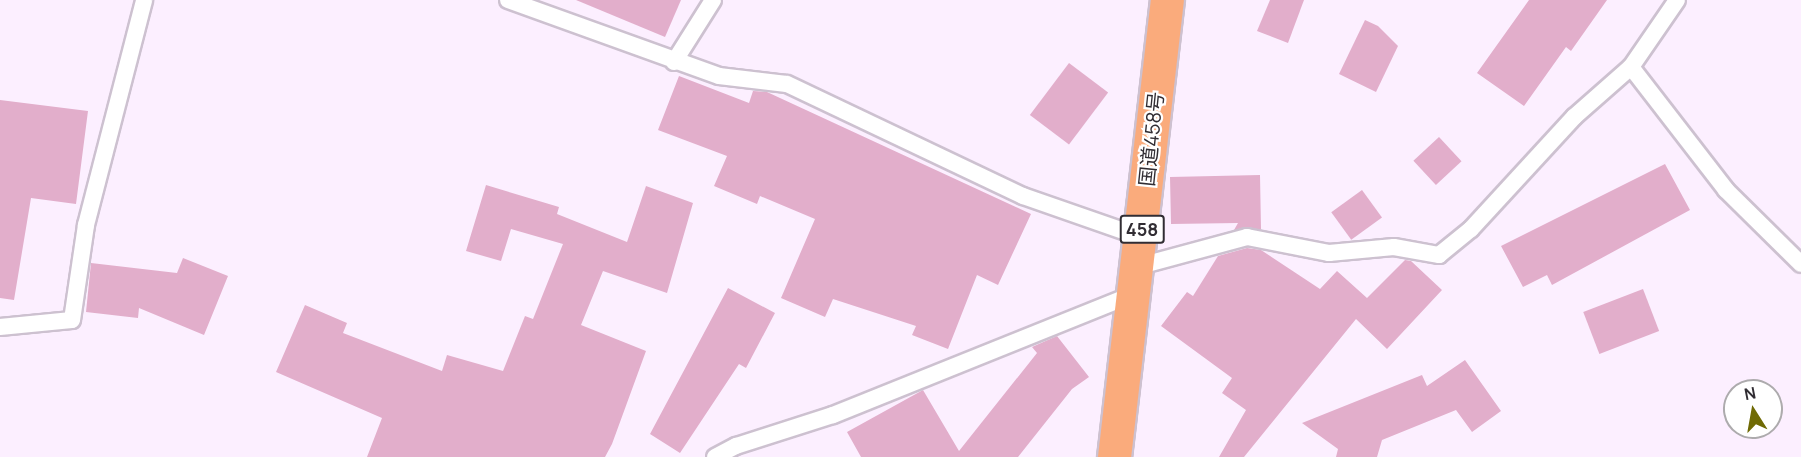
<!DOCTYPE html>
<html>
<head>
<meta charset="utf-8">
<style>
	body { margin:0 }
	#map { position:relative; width:1801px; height:457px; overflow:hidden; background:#fcefff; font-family:Manrope,"Noto Sans JP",sans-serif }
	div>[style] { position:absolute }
	.building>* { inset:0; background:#e2aecb; transform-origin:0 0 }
	.roads { filter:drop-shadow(2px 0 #cdc1d0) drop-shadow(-2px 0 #cdc1d0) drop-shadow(0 2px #cdc1d0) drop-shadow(0 -2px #cdc1d0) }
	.service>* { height:16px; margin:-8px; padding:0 8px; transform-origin:8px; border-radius:8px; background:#fff }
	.trunk>* { height:33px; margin:-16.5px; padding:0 16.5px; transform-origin:16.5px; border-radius:16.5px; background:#faab7c }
	span { translate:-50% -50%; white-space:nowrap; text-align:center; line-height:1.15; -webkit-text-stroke:4.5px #fff; paint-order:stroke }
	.shield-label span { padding:2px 4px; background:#fff; border:2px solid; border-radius:4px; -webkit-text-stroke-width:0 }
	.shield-label { font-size:18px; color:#312d33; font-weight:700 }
	.street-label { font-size:20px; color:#312d33 }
	.north { position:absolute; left:1723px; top:379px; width:60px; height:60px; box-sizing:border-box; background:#fff; border:2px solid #adabad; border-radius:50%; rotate:349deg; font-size:16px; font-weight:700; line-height:24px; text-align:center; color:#312d33 }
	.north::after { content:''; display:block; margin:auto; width:21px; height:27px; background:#6f6a04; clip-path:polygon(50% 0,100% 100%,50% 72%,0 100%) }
</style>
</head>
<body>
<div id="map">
	<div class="building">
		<div style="clip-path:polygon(576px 0,681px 0,665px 37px)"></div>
		<div style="clip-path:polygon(1270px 0,1304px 0,1288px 43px,1257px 31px)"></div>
		<div style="clip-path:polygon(1529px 0,1607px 0,1571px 51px,1566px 47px,1524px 106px,1477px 73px)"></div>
		<div style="clip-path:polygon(1365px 20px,1378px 26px,1398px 46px,1376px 92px,1339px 74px)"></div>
		<div style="left:1069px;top:63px;width:49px;height:65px;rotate:37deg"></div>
		<div style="clip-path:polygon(679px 76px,749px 103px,753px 91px,767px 92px,1031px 214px,998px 285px,977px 275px,948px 349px,912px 335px,916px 326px,833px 299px,825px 317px,781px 298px,815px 219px,760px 196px,757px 204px,714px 186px,727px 156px,658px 130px)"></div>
		<div style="clip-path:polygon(0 100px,88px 111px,76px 204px,31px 198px,14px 300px,0 298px)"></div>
		<div style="left:1439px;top:137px;width:33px;height:35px;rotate:47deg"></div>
		<div style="clip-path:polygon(1665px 164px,1690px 210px,1552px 285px,1547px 275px,1523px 287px,1501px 246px)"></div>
		<div style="clip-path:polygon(1260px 175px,1261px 229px,1234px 230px,1238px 223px,1171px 224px,1170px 177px)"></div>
		<div style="clip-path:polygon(486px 185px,559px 207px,557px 214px,627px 242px,646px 186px,693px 203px,667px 293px,603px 271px,581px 325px,646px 351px,612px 444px,605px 457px,367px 457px,382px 418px,276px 372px,305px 305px,347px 323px,343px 333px,442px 371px,447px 355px,503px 371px,525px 316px,533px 319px,563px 244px,511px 229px,501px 261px,466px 251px)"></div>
		<div style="left:1362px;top:190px;width:34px;height:38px;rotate:54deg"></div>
		<div style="clip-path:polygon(1247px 248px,1261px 250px,1320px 289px,1337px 271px,1367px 298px,1405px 260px,1411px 261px,1442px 290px,1387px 349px,1356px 319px,1244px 457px,1219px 457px,1246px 410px,1222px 393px,1232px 378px,1161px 326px,1187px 292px,1193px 296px,1218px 256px)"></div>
		<div style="clip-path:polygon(183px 258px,228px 276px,204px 335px,139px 308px,138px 318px,86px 312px,91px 263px,177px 273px)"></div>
		<div style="clip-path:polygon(728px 288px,775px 313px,746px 368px,739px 364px,680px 453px,650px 434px)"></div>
		<div style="left:1643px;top:289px;width:45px;height:64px;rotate:69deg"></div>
		<div style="clip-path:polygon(1057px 336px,1089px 377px,1072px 389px,1018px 457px,861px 457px,847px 432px,923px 390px,959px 451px,1037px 353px,1032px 347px)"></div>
		<div style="clip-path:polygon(1465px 360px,1501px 411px,1472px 432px,1456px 410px,1382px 440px,1377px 457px,1336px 457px,1338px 449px,1302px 423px,1422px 375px,1427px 386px)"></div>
	</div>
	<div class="roads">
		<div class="service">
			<div style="left:508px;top:0;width:224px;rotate:19.8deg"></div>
			<div style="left:719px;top:76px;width:68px;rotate:6.7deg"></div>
			<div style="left:787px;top:84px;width:261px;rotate:25.4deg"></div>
			<div style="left:1023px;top:196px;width:125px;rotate:19.2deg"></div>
			<div style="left:674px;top:62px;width:73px;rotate:-57.8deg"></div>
			<div style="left:1631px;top:67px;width:155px;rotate:52.3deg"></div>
			<div style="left:1726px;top:190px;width:105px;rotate:44.6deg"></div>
			<div style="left:1136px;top:267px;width:115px;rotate:-15.1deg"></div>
			<div style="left:1247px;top:237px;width:84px;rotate:11deg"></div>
			<div style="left:1329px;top:253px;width:65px;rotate:-5.3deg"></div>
			<div style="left:1394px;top:247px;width:46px;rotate:10.1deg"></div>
			<div style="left:1439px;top:255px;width:41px;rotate:-39.1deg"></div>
			<div style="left:1471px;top:229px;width:152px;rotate:-47.4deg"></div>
			<div style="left:1574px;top:117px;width:76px;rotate:-41.3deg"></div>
			<div style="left:1631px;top:67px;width:81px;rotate:-55.5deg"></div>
			<div style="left:0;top:327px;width:72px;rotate:-5.6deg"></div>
			<div style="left:72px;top:320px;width:96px;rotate:-81.6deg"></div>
			<div style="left:86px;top:225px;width:232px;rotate:-75.5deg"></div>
			<div style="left:715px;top:457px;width:24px;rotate:-28deg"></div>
			<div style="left:736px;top:446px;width:102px;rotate:-17.7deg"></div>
			<div style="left:833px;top:415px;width:322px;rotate:-21.9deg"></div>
		</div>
		<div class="trunk">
			<div style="left:1114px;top:457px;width:460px;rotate:-83.4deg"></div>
		</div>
	</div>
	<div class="shield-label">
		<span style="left:1142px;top:229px">458</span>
	</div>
	<div class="street-label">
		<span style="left:1151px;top:139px;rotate:-84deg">国道458号</span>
	</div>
	<div class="north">N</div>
</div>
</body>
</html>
